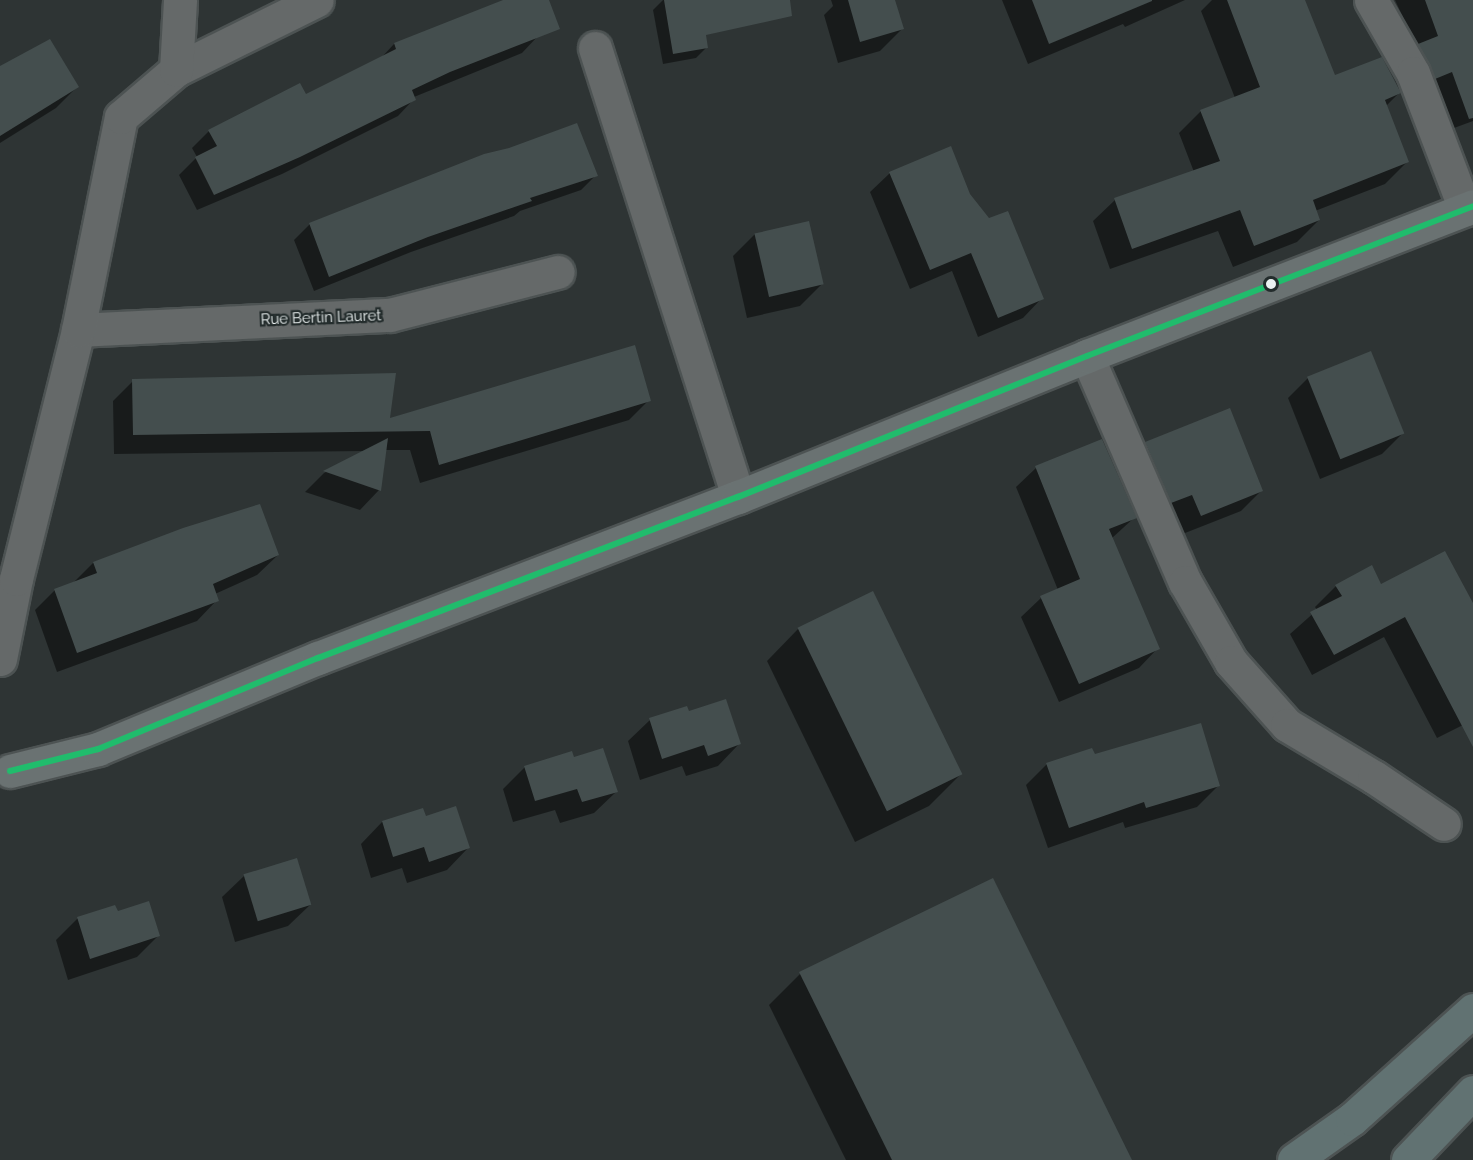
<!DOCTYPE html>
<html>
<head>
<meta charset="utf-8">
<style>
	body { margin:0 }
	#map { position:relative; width:1473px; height:1160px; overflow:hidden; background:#2e3434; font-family:Raleway,sans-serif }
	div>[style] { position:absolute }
	.shadow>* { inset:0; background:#0007 }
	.building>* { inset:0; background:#444e4e; transform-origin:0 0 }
	.roads { filter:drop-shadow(2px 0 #4d5353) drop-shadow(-2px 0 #4d5353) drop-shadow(0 2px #4d5353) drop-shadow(0 -2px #4d5353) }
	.street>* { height:33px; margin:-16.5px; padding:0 16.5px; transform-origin:16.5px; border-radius:16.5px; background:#656969 }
	.secondary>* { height:33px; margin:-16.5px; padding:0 16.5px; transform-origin:16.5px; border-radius:16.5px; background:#6a7272 }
	.highway>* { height:33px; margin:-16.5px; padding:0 16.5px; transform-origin:16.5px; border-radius:16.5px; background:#617272 }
	.bus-1>* { height:6px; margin:-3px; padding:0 3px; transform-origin:3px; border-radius:3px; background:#20bc6c }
	.dots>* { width:16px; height:16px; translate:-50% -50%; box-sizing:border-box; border:3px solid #232c2c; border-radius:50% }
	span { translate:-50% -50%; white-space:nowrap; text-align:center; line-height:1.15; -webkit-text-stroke:4.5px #232c2c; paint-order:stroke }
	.street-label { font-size:15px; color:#ebf1f1 }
</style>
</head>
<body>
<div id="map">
	<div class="shadow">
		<div style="clip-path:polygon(506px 0,524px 0,538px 36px,522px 53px,414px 97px,414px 99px,398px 116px,282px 174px,197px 210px,179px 175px,197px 157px,192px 148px,209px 131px,300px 85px,306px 96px,380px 59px,394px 44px)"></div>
		<div style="clip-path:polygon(663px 0,699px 0,707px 47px,696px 58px,663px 64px,653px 10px)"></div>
		<div style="clip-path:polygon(831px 0,893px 0,902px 29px,880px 51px,838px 63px,824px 15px,833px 6px)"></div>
		<div style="clip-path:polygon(1002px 0,1185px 0,1125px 27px,1123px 24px,1028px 64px)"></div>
		<div style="clip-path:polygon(1212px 0,1304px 0,1334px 77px,1399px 93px,1386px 106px,1407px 162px,1385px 184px,1315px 211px,1319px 220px,1297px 242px,1233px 267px,1218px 231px,1110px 269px,1093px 221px,1115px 200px,1194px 172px,1179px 133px,1201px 111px,1235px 98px,1201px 11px)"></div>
		<div style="clip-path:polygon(1395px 0,1473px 0,1473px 121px,1446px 131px,1399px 65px,1417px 47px)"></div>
		<div style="clip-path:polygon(0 68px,77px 87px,56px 108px,0 143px)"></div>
		<div style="clip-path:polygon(890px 173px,968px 194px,1042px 298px,1023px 318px,978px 337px,952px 271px,910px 289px,870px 192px)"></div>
		<div style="clip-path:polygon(596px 175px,581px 190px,520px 211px,514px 216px,411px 252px,314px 291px,294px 240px,310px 224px)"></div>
		<div style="clip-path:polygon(755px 234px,822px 284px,800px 306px,747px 318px,733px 256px)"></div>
		<div style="clip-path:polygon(1308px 378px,1402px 434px,1382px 454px,1320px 479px,1288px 398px)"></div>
		<div style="clip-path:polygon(133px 381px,389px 420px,649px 400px,629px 420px,420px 483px,410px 450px,385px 450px,379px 490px,360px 510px,305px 492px,324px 473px,366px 451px,114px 454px,113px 401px)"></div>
		<div style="clip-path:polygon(1102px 441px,1135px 517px,1111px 539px,1158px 648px,1139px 668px,1059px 702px,1021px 617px,1041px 598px,1058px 590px,1016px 487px,1036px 468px)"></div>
		<div style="clip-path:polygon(1146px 443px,1261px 491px,1241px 511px,1180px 535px,1125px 464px)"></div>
		<div style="clip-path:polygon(184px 530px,278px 555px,257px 575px,215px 594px,217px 600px,197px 621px,57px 672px,35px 610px,55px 590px,73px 583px,93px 563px)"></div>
		<div style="clip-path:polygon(1336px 586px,1381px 586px,1473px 606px,1473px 720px,1437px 738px,1384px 637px,1312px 675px,1290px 634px,1317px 610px,1315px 607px)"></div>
		<div style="clip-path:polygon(872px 593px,960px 775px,929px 806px,855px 842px,767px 661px,798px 629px)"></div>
		<div style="clip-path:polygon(688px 713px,739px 744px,718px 766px,686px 776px,682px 766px,640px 780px,628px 741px,650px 720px)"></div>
		<div style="clip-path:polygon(1094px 756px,1218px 786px,1197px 807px,1125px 828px,1123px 822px,1048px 848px,1026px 785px,1047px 764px)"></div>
		<div style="clip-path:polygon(573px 759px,616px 792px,594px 813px,560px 823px,555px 810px,513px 822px,503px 789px,525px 767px)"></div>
		<div style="clip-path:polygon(425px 817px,468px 848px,447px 870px,407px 883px,402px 868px,371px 878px,361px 844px,382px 822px)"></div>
		<div style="clip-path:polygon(244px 876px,310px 905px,288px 926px,235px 942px,222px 897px)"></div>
		<div style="clip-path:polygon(114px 907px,118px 913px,159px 935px,137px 957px,68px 980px,56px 940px,77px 919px)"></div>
		<div style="clip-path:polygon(800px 974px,1131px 1160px,846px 1160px,769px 1005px)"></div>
	</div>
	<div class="building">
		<div style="clip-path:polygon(503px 0,549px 0,560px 29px,450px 72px,412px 90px,416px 100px,300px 157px,214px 195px,195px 157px,217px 146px,208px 130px,300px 83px,306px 94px,396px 49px,394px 43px)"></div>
		<div style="clip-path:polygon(664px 0,790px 0,792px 16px,706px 35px,708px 48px,673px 54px)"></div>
		<div style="clip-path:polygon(848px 0,895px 0,904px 29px,860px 42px)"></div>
		<div style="clip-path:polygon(1032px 0,1152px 0,1152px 1px,1049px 44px)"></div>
		<div style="clip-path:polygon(1227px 0,1305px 0,1335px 75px,1382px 57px,1401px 93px,1385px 100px,1409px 162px,1313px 200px,1320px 220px,1254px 246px,1240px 210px,1132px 249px,1114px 198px,1220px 161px,1200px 110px,1260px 87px)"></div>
		<div style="clip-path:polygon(1425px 0,1473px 0,1473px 118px,1469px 119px,1452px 72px,1435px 79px,1418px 44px,1438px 36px)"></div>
		<div style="clip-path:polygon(50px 39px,79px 87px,0 136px,0 66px)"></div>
		<div style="clip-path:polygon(577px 123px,598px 176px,530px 198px,532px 201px,428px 237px,329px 277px,309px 223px,484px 154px,509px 148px)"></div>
		<div style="clip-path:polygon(951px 146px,970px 194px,989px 218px,1008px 211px,1044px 299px,998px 318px,971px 253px,930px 270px,889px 172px)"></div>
		<div style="left:809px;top:221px;width:65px;height:56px;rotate:77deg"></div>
		<div style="clip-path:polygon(635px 345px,651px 401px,439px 465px,430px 431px,133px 435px,132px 379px,396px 373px,390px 418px)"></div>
		<div style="left:1371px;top:351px;width:89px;height:69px;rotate:68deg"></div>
		<div style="clip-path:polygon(1230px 408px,1263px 491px,1201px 516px,1192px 495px,1171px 503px,1145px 442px)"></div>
		<div style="clip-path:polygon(388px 438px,381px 491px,323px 471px)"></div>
		<div style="clip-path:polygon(1102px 439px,1137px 518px,1109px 529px,1160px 649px,1079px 684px,1040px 596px,1080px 579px,1035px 466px)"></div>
		<div style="clip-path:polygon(260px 504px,279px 555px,213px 584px,219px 601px,77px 653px,54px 589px,97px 573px,93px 562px,183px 528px)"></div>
		<div style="clip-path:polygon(1445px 551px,1473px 603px,1473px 747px,1405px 617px,1334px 655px,1310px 612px,1342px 596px,1335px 585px,1372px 565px,1381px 584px)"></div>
		<div style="left:873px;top:591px;width:204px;height:84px;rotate:64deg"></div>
		<div style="clip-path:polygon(726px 699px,741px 744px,708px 756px,704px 745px,662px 759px,649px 718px,687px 706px,689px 711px)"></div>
		<div style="clip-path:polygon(1201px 723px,1220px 786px,1146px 808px,1144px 802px,1069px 828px,1046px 763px,1092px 748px,1095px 754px)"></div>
		<div style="clip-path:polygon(603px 748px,618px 792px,582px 802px,577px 789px,535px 801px,524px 766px,572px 751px,574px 757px)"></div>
		<div style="clip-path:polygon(456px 806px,470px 848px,429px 862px,424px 847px,393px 857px,382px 821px,423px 808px,426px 816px)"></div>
		<div style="left:297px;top:858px;width:49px;height:56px;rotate:73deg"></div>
		<div style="clip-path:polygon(993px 878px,1132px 1160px,892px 1160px,799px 972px)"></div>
		<div style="clip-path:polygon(149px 901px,160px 936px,90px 959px,77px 917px,115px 905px,118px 911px)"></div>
	</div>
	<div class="roads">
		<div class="street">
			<div style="left:1371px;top:0;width:84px;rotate:60.1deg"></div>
			<div style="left:1413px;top:73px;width:146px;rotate:69.1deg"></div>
			<div style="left:595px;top:48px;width:471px;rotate:72.3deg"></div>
			<div style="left:176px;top:70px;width:157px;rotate:-26.4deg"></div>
			<div style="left:78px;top:330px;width:312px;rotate:-2.8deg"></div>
			<div style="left:390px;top:315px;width:173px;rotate:-14.4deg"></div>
			<div style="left:1087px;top:356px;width:246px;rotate:66.6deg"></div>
			<div style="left:1185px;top:582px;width:92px;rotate:60.1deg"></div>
			<div style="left:1231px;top:662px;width:84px;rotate:48.4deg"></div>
			<div style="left:1287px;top:725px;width:101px;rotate:30.9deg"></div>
			<div style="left:1374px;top:777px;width:84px;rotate:33.9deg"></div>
			<div style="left:0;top:659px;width:82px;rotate:-78.7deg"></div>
			<div style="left:16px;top:579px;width:257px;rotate:-76deg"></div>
			<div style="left:78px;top:330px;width:217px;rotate:-78.6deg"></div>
			<div style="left:121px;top:117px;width:72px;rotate:-40.5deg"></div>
			<div style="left:176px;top:70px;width:70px;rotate:-86.7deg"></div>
		</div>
		<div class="secondary">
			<div style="left:10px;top:771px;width:91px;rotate:-14deg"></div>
			<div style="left:98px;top:749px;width:238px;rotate:-22.5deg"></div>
			<div style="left:318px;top:658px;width:450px;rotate:-21deg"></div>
			<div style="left:738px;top:497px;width:376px;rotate:-22deg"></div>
			<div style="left:1087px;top:356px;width:414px;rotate:-21.2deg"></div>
		</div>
		<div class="highway">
			<div style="left:1294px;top:1160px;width:71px;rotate:-35.3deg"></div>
			<div style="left:1352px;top:1119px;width:163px;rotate:-42deg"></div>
			<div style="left:1408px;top:1160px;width:94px;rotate:-46.3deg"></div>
		</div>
	</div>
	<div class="bus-1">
		<div style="left:10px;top:771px;width:91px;rotate:-14deg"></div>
		<div style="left:98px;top:749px;width:238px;rotate:-22.5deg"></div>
		<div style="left:318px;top:658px;width:450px;rotate:-21deg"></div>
		<div style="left:738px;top:497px;width:376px;rotate:-22deg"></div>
		<div style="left:1087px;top:356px;width:414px;rotate:-21.2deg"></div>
	</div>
	<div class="dots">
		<div style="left:1271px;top:284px;background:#ebf1f1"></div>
	</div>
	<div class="street-label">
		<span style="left:321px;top:318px;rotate:-2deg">Rue Bertin Lauret</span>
	</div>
</div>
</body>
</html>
